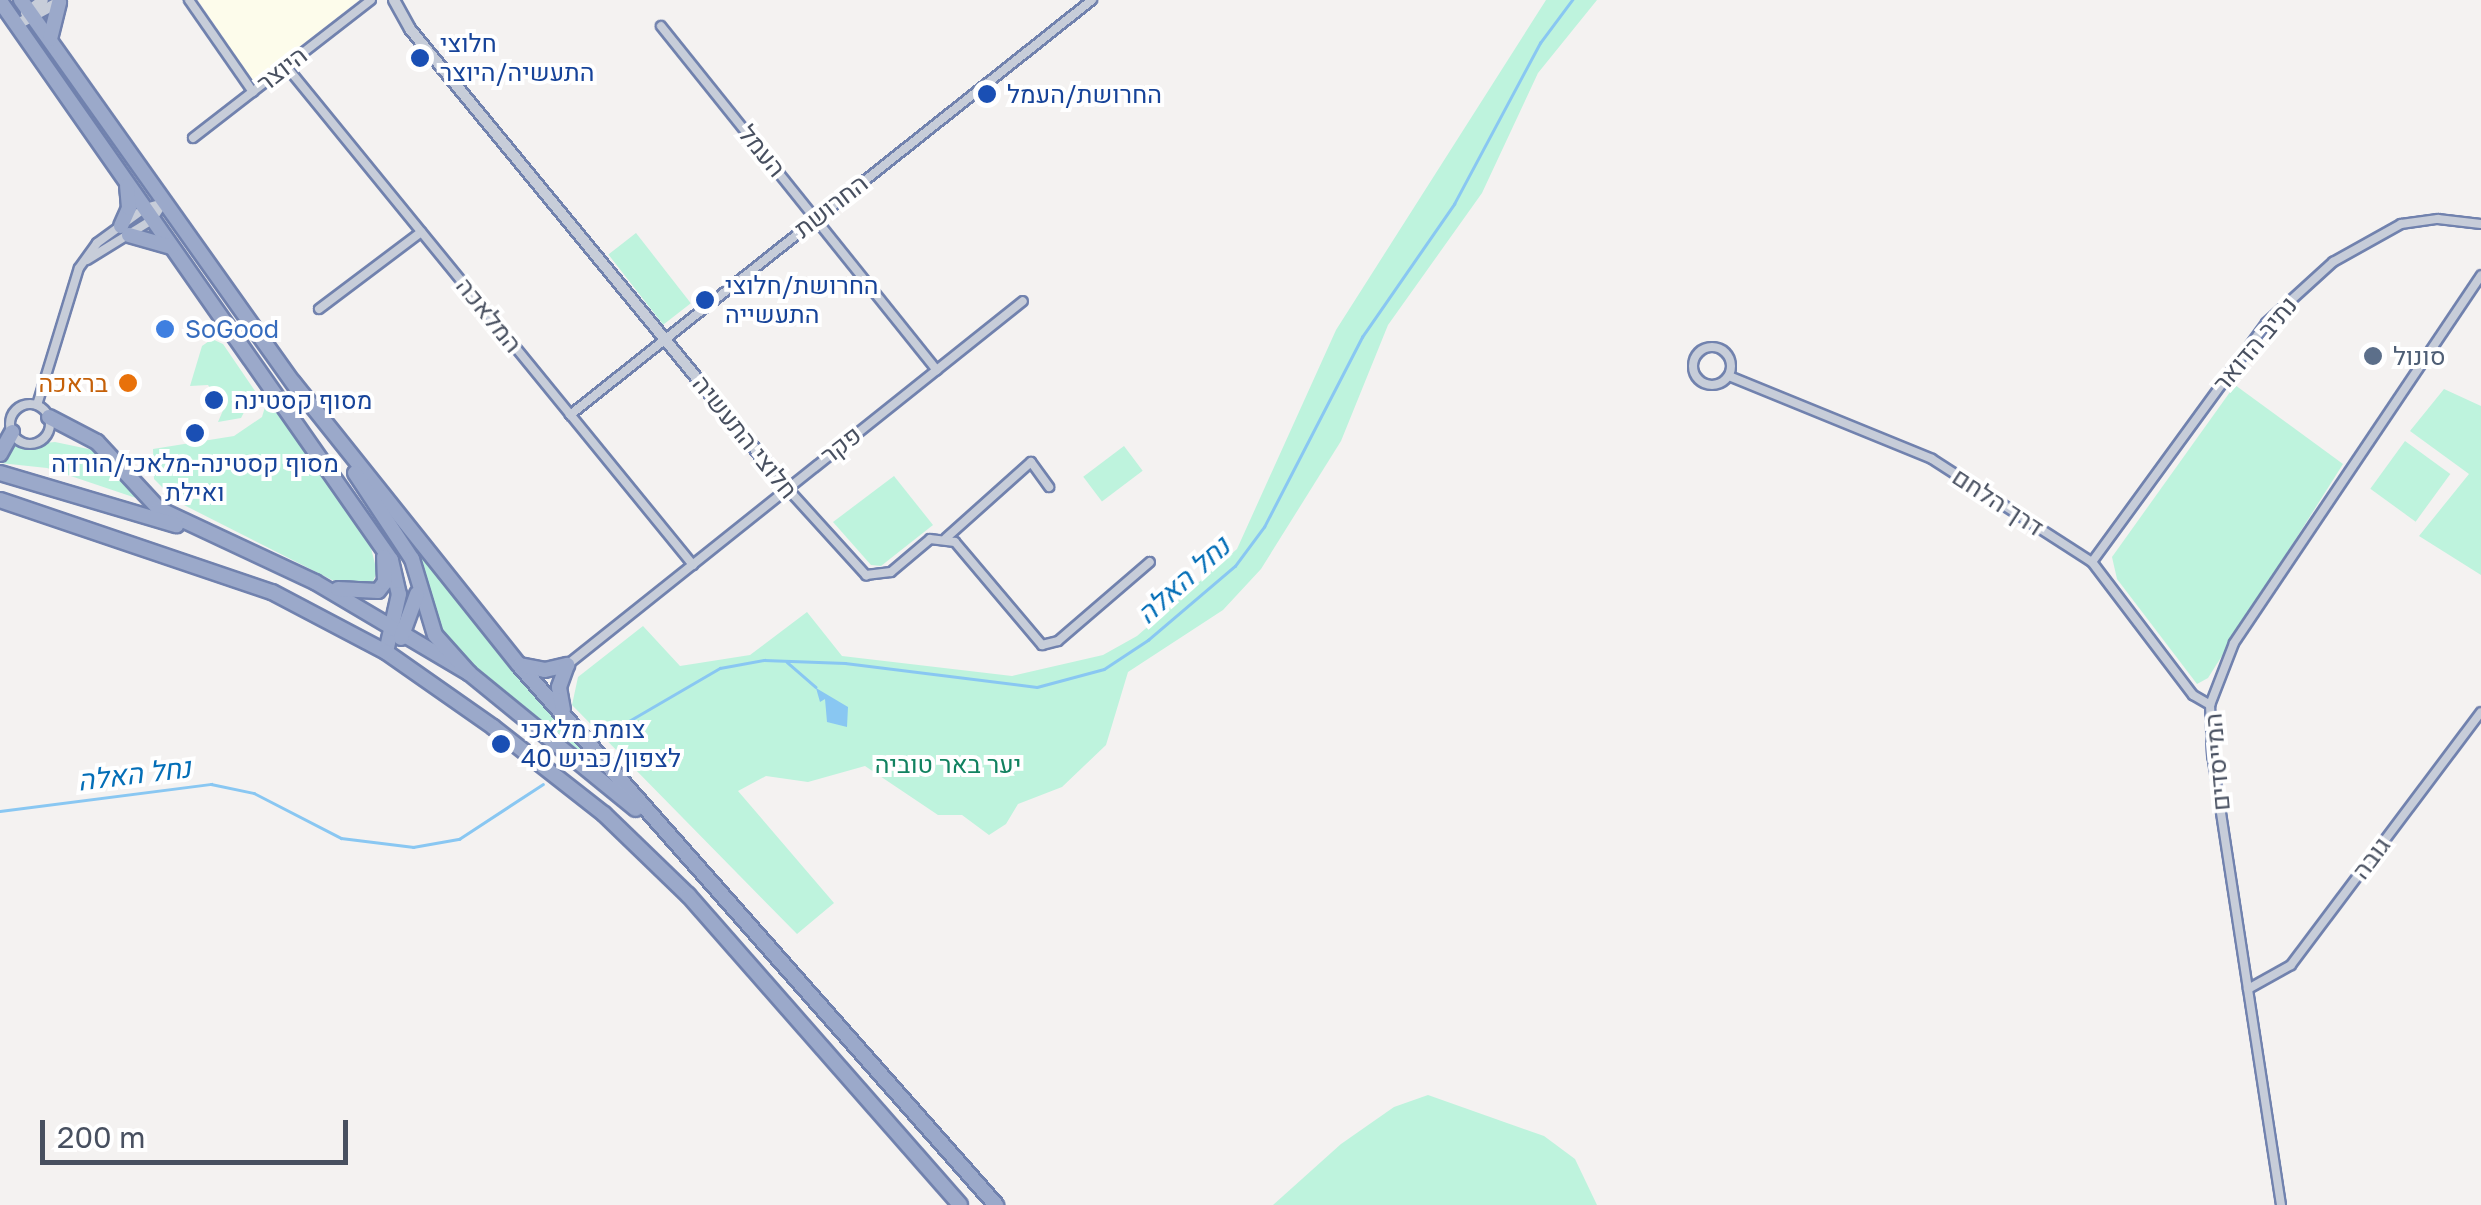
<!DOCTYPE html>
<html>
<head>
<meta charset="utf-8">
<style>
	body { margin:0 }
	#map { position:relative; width:2481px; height:1205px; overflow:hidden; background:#f4f2f1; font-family:"Golos Text",Heebo,sans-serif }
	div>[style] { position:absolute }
	.commercial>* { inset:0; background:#fdfceb }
	.green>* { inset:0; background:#bef3dd; transform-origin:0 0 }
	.water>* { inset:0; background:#89c7f2 }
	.stream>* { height:2.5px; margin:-1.25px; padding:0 1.25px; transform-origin:1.25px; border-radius:1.25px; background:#89c7f2 }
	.roads { filter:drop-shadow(2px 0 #7182ae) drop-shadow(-2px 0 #7182ae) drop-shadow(0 2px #7182ae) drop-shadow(0 -2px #7182ae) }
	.minor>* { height:8px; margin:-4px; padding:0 4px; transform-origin:4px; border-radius:4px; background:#c7cdd9 }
	.minor>.ring { margin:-4px; padding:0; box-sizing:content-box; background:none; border:8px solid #c7cdd9; border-radius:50% }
	.tertiary>* { height:10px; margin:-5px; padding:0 5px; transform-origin:5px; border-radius:5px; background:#c7cdd9 }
	.trunk>* { height:14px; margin:-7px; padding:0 7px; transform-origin:7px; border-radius:7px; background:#9ba9ca }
	.dots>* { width:28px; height:28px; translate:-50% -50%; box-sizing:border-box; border:5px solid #fff; border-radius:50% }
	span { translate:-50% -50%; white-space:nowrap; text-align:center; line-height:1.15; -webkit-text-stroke:8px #fff; paint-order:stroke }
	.transit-label { font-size:25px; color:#164399 }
	.left { translate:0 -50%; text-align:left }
	.street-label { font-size:25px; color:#485060 }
	.shop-label { font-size:25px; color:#366cbe }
	.service-label { font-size:25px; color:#4e5e75 }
	.food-label { font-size:25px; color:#c56008 }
	.right { translate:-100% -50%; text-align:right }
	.park-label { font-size:25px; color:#128260 }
	.water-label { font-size:28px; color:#036eb7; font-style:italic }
	.scale { position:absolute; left:40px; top:1120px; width:308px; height:45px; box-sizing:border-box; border:5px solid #485060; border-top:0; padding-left:12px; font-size:30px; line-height:35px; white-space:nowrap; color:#485060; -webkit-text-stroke:8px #fff; paint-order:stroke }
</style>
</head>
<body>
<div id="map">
	<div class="commercial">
		<div style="clip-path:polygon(198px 0,359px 0,254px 82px)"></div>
	</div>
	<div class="green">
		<div style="clip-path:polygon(1546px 0,1597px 0,1538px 73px,1482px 193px,1388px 325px,1341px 441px,1261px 569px,1223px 610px,1128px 672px,1106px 745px,1062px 787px,1018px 804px,1006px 824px,989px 835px,962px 815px,938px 815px,865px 766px,808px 782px,766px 776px,738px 791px,834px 903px,797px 934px,572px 705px,578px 677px,643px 626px,680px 666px,750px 655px,807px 612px,842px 656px,1012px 676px,1103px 655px,1137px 636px,1237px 549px,1336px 330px)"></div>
		<div style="left:636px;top:233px;width:89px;height:35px;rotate:52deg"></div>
		<div style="clip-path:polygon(212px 339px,223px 344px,255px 391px,241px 418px,218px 422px,224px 408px,208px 385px,190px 386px,202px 346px)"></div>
		<div style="clip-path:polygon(2235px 385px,2343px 464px,2208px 678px,2197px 684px,2117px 579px,2112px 557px)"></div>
		<div style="clip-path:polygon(2444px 389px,2481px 406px,2481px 575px,2419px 536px,2469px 474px,2410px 431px)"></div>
		<div style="clip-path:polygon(268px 397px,371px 548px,377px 572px,371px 586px,332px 580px,176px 501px,154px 479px,153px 449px,234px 436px,262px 417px)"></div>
		<div style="left:2405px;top:441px;width:56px;height:59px;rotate:36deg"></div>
		<div style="clip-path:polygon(55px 442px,98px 451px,136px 498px,47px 468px,0 463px,15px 446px)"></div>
		<div style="left:1124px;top:446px;width:31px;height:51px;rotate:53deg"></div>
		<div style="clip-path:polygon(894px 476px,933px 525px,881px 566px,871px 565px,833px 522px)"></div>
		<div style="clip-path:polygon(394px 514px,598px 760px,593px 767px,474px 672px,438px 633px)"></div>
		<div style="clip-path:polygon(1428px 1095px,1544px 1136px,1575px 1159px,1597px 1205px,1273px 1205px,1341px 1144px,1394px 1107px)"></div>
	</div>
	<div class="water">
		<div style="clip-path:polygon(816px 688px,848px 707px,847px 727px,827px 722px,825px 699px,820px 702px)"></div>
	</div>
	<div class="stream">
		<div style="left:787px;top:662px;width:38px;rotate:41deg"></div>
		<div style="left:598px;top:739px;width:141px;rotate:-30.2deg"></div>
		<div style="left:720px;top:668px;width:45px;rotate:-10.3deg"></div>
		<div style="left:764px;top:660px;width:81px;rotate:2.1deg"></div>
		<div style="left:845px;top:663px;width:193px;rotate:7.1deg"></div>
		<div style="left:1037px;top:687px;width:69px;rotate:-15deg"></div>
		<div style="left:1104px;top:669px;width:53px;rotate:-33.4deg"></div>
		<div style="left:1148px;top:640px;width:114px;rotate:-40.4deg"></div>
		<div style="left:1235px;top:566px;width:49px;rotate:-53.4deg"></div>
		<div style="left:1264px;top:527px;width:214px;rotate:-62.7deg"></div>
		<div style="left:1362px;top:337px;width:162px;rotate:-55.3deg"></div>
		<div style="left:1454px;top:204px;width:183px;rotate:-61.9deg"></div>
		<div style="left:1540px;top:43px;width:54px;rotate:-53.3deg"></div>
		<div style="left:0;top:811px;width:213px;rotate:-7.3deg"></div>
		<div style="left:211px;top:784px;width:44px;rotate:11.8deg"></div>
		<div style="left:254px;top:793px;width:98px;rotate:27.3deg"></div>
		<div style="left:341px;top:838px;width:73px;rotate:7.1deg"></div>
		<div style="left:413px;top:847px;width:47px;rotate:-9.9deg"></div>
		<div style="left:459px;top:839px;width:100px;rotate:-33.2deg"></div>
	</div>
	<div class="roads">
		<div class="minor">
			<div style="left:189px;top:0;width:112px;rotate:55.2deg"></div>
			<div style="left:661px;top:26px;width:441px;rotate:51.3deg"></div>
			<div style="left:286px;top:66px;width:644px;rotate:50.8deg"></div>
			<div style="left:193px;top:138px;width:225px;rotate:-37.8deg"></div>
			<div style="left:87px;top:260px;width:76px;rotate:-31.6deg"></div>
			<div style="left:152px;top:220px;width:20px;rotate:-57deg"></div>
			<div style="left:319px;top:309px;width:128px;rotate:-37deg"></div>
			<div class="ring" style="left:1693px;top:347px;width:30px;height:30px"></div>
			<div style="left:1729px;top:376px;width:219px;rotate:22.2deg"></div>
			<div style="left:1932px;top:459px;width:190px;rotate:32.8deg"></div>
			<div style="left:2092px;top:562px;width:167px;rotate:52.8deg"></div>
			<div style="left:2193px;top:695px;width:20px;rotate:30deg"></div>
			<div class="ring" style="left:10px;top:404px;width:32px;height:32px"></div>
			<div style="left:37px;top:405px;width:143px;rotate:-73deg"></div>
			<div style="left:79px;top:268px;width:31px;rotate:-54deg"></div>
			<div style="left:97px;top:243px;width:59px;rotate:-36.1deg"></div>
			<div style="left:145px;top:208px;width:20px;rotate:-15deg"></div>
			<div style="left:570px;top:415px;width:667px;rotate:-38.49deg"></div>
			<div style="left:787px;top:488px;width:118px;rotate:47.8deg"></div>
			<div style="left:866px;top:575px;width:25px;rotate:-7deg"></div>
			<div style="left:891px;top:572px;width:51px;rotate:-40.2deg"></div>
			<div style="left:930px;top:539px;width:25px;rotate:7deg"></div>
			<div style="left:955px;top:542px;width:135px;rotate:49.8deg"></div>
			<div style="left:1042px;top:645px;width:16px;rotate:-14deg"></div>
			<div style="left:1058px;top:641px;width:121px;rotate:-40.7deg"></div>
			<div style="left:946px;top:538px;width:114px;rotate:-41.8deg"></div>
			<div style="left:1031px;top:462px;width:31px;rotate:54deg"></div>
			<div style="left:2092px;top:562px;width:296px;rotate:-53.9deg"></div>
			<div style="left:2266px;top:323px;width:91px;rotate:-42.3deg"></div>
			<div style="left:2333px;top:262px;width:78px;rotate:-29.2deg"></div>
			<div style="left:2401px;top:224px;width:37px;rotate:-8deg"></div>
			<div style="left:2438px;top:219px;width:43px;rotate:6.6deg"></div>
			<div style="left:567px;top:665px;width:583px;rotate:-38.6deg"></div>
			<div style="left:2248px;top:989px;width:49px;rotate:-29.2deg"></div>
			<div style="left:2291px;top:965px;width:316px;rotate:-53.1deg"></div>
			<div style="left:2281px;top:1205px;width:454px;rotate:-98.7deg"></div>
			<div style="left:2212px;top:756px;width:51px;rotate:-92.2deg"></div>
			<div style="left:2210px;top:705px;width:66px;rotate:-68.8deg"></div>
			<div style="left:2234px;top:643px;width:443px;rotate:-56.1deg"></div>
		</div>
		<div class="tertiary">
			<div style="left:394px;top:0;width:33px;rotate:61deg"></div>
			<div style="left:410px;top:29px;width:594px;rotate:50.6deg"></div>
			<div style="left:26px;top:13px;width:21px;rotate:-37deg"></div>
			<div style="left:16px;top:25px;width:49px;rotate:-28.1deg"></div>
		</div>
		<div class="trunk">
			<div style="left:21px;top:0;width:478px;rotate:54.6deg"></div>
			<div style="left:0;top:1px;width:682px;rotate:55.03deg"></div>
			<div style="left:391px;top:560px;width:35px;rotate:77deg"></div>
			<div style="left:399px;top:594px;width:59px;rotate:102.6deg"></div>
			<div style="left:50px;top:39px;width:38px;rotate:-76deg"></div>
			<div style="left:121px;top:226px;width:20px;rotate:-66deg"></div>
			<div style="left:129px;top:208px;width:22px;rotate:-95deg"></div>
			<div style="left:129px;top:235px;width:44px;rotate:15.9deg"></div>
			<div style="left:293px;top:382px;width:362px;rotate:51.4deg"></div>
			<div style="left:519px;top:665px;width:721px;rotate:48.54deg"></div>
			<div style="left:49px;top:417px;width:54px;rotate:27.5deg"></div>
			<div style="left:97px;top:442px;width:91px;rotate:47.2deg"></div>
			<div style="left:159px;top:509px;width:172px;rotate:25.1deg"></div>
			<div style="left:315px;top:582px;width:179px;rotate:30.6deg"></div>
			<div style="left:469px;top:673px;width:215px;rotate:39.2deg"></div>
			<div style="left:0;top:454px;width:25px;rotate:-61deg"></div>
			<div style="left:0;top:473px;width:184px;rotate:16.5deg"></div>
			<div style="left:355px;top:473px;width:103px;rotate:56.5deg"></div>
			<div style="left:412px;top:559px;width:79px;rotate:73.2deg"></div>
			<div style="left:435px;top:635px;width:51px;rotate:48.2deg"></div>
			<div style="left:0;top:500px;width:287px;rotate:18.7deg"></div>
			<div style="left:272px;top:592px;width:129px;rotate:27.8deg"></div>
			<div style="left:386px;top:652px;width:131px;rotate:35deg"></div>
			<div style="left:493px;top:727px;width:141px;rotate:38.1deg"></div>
			<div style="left:604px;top:814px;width:117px;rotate:44deg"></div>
			<div style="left:688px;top:895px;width:412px;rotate:48.7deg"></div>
			<div style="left:338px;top:589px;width:40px;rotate:2.9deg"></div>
			<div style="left:378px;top:591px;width:11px;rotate:-52deg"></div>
			<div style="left:385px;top:582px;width:25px;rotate:-92deg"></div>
			<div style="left:401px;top:638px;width:47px;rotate:-70deg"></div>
			<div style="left:520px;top:665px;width:25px;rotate:11deg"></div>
			<div style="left:545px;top:670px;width:23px;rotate:-13deg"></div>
			<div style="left:563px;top:710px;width:23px;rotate:-100deg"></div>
			<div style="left:559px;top:687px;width:23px;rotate:-70deg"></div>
		</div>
	</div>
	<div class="dots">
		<div style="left:420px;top:58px;background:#1a4fb4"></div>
		<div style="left:987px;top:94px;background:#1a4fb4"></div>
		<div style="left:705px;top:300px;background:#1a4fb4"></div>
		<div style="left:165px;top:329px;background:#3f7fe0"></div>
		<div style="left:2373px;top:356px;background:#5c6f8a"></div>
		<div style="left:128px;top:383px;background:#e8710a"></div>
		<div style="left:214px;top:400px;background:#1a4fb4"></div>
		<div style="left:195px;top:433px;background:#1a4fb4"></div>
		<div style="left:501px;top:744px;background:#1a4fb4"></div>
	</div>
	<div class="transit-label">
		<span class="left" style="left:440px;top:58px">חלוצי<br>התעשיה/היוצר</span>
		<span class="left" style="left:1007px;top:94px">החרושת/העמל</span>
		<span class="left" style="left:725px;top:300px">החרושת/חלוצי<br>התעשייה</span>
		<span class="left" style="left:234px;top:400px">מסוף קסטינה</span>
		<span style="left:195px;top:478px">מסוף קסטינה-מלאכי/הורדה<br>ואילת</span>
		<span class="left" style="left:521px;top:744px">צומת מלאכי<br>לצפון/כביש 40</span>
	</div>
	<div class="street-label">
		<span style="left:282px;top:69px;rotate:-38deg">היוצר</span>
		<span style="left:762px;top:151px;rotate:51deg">העמל</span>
		<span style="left:831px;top:206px;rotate:-38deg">החרושת</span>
		<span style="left:489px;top:315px;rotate:51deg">המלאכה</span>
		<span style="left:2255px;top:344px;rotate:-50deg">נתיב הדואר</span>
		<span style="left:745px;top:437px;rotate:51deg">חלוצי התעשיה</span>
		<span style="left:841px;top:445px;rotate:-38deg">פקר</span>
		<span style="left:1998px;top:502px;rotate:33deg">דרך הלחם</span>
		<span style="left:2217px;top:762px;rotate:-95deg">המייסדים</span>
		<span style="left:2371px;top:858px;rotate:-53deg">גובה</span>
	</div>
	<div class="shop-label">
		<span class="left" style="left:185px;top:329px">SoGood</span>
	</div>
	<div class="service-label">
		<span class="left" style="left:2393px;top:356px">סונול</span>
	</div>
	<div class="food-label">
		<span class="right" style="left:108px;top:383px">בראכה</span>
	</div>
	<div class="park-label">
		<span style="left:948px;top:764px">יער באר טוביה</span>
	</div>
	<div class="water-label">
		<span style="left:1183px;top:580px;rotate:-42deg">נחל האלה</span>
		<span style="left:134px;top:774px;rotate:-7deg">נחל האלה</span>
	</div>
	<div class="scale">200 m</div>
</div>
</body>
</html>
